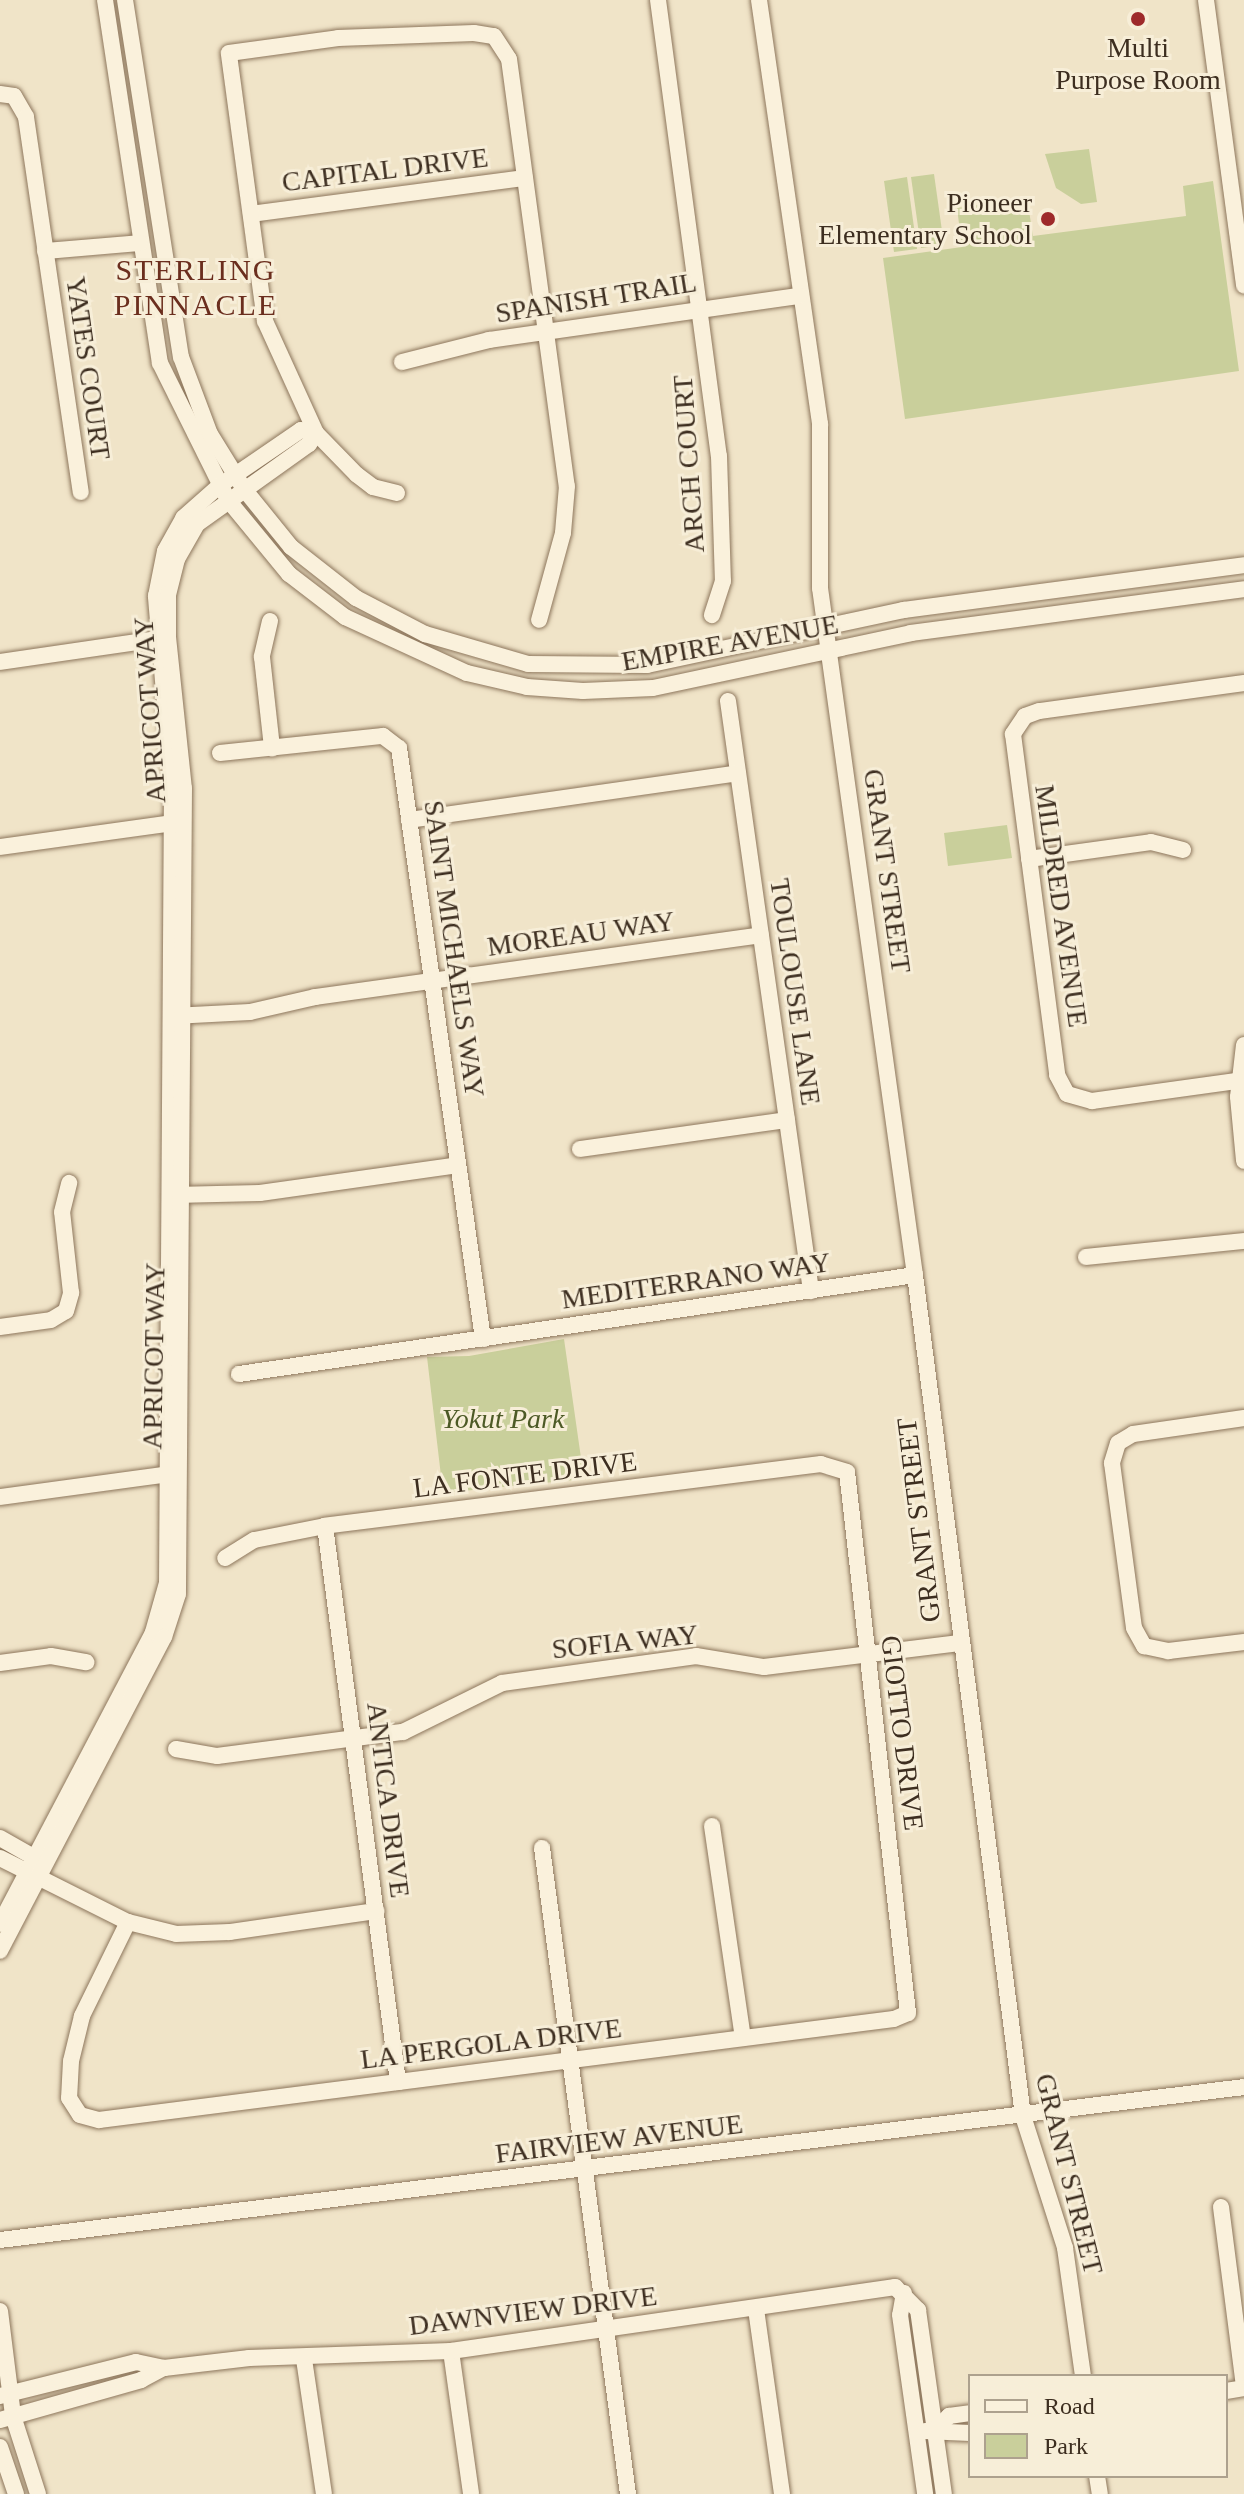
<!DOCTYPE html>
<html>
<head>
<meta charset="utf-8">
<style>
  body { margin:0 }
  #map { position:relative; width:1244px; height:2494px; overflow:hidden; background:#f0e4c8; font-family:"Times New Roman",serif }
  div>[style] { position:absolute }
  .green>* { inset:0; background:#c9cf9b }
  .roads { filter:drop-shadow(0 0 2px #8d765c) drop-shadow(0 0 2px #8d765c) }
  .minor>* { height:16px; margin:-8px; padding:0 8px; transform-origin:8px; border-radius:8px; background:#faf1dc }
  .dots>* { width:22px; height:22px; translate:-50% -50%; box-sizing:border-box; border:4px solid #f7eed8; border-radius:50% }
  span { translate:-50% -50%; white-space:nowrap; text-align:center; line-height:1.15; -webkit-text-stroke:6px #f7eed8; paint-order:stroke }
  .poi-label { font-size:28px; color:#3d2e20 }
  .right { translate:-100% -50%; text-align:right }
  .street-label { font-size:28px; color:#3d2e20 }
  .park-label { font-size:28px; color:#4d5a26; font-style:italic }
  .neighbourhood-label { font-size:30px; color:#6b2e1e; letter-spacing:2px }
  .legend { position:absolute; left:968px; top:2374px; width:260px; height:104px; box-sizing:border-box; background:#f7eed8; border:2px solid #ada18e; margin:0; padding:10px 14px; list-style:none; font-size:24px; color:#3d2e20 }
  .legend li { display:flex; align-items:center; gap:16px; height:40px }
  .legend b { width:40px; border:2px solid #ada18e }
</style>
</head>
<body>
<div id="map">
  <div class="green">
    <div style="clip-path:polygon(1089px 149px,1097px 202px,1081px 204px,1056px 188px,1045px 154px)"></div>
    <div style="clip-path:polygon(934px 174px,944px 245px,921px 248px,911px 177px)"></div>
    <div style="clip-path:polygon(907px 177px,917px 249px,894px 252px,884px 181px)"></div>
    <div style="clip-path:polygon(1213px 181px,1239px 371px,905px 419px,883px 258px,962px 247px,957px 208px,1027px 198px,1033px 236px,1186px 216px,1183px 186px)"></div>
    <div style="clip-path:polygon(1007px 825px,1012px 858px,948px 866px,944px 833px)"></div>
    <div style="clip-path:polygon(564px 1339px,584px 1479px,443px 1493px,427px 1357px,469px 1356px)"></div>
  </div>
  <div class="roads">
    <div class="minor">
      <div style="left:105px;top:0;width:367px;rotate:81.4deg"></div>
      <div style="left:160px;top:363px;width:153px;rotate:63.6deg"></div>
      <div style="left:228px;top:500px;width:96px;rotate:50.5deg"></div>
      <div style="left:289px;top:574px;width:71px;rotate:37.5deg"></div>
      <div style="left:345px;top:617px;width:134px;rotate:24.7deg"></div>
      <div style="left:467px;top:673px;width:62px;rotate:13.1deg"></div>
      <div style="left:527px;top:687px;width:56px;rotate:4.1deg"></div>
      <div style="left:583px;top:691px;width:70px;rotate:-2.5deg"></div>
      <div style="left:653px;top:688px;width:264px;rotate:-12deg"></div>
      <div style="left:911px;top:633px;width:336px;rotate:-7.5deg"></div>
      <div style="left:125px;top:0;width:361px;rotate:81.1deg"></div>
      <div style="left:181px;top:357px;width:82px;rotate:69.4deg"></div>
      <div style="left:210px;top:434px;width:65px;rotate:58.3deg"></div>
      <div style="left:244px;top:489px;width:75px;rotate:51deg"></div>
      <div style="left:291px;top:547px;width:83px;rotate:38.1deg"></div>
      <div style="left:356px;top:598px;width:78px;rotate:27.6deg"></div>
      <div style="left:425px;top:634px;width:107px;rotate:16.2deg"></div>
      <div style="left:528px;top:664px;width:119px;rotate:0.5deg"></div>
      <div style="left:647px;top:665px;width:263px;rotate:-12.1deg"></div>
      <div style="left:904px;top:610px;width:343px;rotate:-7.5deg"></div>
      <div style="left:658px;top:0;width:460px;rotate:82.4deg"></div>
      <div style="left:719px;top:456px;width:125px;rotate:88.2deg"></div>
      <div style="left:723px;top:581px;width:36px;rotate:108deg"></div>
      <div style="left:759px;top:0;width:428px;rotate:81.8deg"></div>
      <div style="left:820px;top:424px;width:164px;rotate:90deg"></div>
      <div style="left:820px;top:588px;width:694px;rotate:82.13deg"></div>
      <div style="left:915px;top:1275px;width:848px;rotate:82.68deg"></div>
      <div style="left:1023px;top:2116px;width:139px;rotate:72.3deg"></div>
      <div style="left:1065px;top:2248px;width:129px;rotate:82deg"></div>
      <div style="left:1206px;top:0;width:288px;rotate:82.4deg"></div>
      <div style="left:0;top:94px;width:14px;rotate:8deg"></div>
      <div style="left:14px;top:96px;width:24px;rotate:60deg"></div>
      <div style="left:26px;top:117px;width:379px;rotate:81.7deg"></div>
      <div style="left:251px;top:214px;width:276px;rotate:-7.5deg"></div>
      <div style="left:45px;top:251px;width:95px;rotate:-4.8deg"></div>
      <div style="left:402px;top:362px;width:90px;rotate:-14.2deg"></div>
      <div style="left:489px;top:340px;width:313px;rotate:-8.1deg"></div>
      <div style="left:397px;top:493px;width:25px;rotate:-166deg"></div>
      <div style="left:373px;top:487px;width:20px;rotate:-143deg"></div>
      <div style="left:357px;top:475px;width:59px;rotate:-134.3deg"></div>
      <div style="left:316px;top:433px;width:123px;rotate:-114.5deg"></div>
      <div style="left:265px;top:321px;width:270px;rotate:-97.7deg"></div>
      <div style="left:229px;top:53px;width:110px;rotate:-7.8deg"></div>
      <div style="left:338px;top:38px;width:136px;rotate:-2.1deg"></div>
      <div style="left:474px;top:33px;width:20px;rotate:9deg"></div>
      <div style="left:494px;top:36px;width:27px;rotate:57deg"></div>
      <div style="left:509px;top:59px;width:431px;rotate:82.3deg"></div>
      <div style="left:567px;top:486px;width:47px;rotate:94.9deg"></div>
      <div style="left:563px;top:533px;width:90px;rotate:105.4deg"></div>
      <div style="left:270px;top:621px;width:37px;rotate:103deg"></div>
      <div style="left:262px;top:657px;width:92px;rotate:83.7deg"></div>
      <div style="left:0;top:662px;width:167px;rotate:-8.3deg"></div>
      <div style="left:1244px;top:683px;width:207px;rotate:172.2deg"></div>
      <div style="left:1039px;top:711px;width:15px;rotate:160deg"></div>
      <div style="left:1025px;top:716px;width:22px;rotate:124deg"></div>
      <div style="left:1013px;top:734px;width:344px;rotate:82.6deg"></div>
      <div style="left:1057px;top:1075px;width:21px;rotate:62deg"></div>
      <div style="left:1067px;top:1094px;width:26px;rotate:16deg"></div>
      <div style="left:1092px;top:1101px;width:153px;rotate:-7.9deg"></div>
      <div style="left:728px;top:701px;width:596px;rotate:81.99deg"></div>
      <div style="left:220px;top:753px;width:164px;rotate:-6deg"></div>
      <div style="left:383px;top:736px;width:20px;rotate:37deg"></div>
      <div style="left:399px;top:748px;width:597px;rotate:81.91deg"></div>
      <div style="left:409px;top:820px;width:332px;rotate:-8.1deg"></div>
      <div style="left:0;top:847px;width:183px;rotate:-7.9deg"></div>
      <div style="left:1029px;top:859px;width:123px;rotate:-7.9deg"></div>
      <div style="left:1151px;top:842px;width:33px;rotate:14deg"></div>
      <div style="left:173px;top:1016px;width:77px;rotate:-3deg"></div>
      <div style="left:250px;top:1012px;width:67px;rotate:-13deg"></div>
      <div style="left:315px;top:997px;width:450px;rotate:-7.9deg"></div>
      <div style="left:1244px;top:1045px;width:52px;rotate:96.6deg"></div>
      <div style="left:1238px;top:1097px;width:64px;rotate:84.6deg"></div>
      <div style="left:580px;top:1149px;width:209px;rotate:-8deg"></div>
      <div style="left:174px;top:1195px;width:86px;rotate:-1.3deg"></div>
      <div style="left:260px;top:1193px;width:200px;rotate:-8deg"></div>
      <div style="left:1086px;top:1257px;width:159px;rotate:-5.8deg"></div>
      <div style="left:0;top:1327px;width:51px;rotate:-7.8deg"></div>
      <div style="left:51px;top:1320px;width:17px;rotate:-31deg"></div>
      <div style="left:66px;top:1311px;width:19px;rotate:-74deg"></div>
      <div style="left:71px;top:1293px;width:81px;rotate:-96.3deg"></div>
      <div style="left:62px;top:1212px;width:30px;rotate:-76deg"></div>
      <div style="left:239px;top:1374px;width:683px;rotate:-8.33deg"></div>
      <div style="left:1244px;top:1418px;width:112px;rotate:171.8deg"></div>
      <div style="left:1133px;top:1434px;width:17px;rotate:149deg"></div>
      <div style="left:1118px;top:1443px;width:21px;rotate:107deg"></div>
      <div style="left:1112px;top:1463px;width:166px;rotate:82.4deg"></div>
      <div style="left:1134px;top:1628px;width:21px;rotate:61deg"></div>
      <div style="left:1144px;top:1646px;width:25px;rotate:12deg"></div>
      <div style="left:1168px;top:1651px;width:77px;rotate:-6.8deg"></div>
      <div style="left:0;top:1497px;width:179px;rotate:-7.7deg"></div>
      <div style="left:325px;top:1526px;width:561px;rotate:82.52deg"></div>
      <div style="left:0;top:1663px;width:51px;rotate:-7.8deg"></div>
      <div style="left:51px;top:1656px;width:36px;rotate:10deg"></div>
      <div style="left:176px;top:1749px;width:42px;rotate:9.7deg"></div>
      <div style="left:217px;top:1756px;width:188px;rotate:-7.4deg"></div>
      <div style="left:403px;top:1732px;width:110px;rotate:-26.3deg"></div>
      <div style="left:502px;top:1683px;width:196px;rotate:-7.9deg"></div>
      <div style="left:696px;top:1656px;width:69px;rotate:9.2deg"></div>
      <div style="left:764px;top:1667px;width:197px;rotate:-7deg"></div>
      <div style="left:712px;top:1826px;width:214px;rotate:81.7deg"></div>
      <div style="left:0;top:1838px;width:40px;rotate:29.7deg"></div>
      <div style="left:542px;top:1848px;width:652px;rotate:82.42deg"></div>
      <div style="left:0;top:1858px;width:143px;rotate:26.6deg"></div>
      <div style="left:128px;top:1922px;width:49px;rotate:14deg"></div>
      <div style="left:176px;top:1934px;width:54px;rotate:-2.1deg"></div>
      <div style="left:230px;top:1932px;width:148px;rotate:-8.2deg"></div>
      <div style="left:128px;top:1922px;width:105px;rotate:116.1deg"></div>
      <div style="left:82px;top:2016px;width:46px;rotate:103.7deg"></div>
      <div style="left:71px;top:2061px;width:37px;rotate:93deg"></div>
      <div style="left:69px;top:2098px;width:20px;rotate:57deg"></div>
      <div style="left:80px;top:2115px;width:20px;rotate:15deg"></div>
      <div style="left:99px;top:2120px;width:801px;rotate:-7.24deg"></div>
      <div style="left:894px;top:2019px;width:15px;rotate:-23deg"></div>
      <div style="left:908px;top:2013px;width:544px;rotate:-96.43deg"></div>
      <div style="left:847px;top:1472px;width:27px;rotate:-163deg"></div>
      <div style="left:821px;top:1464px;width:500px;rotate:172.9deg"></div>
      <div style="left:325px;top:1526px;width:72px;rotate:168.8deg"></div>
      <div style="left:254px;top:1540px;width:34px;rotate:148deg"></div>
      <div style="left:0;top:1924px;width:330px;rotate:-62.3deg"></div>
      <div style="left:153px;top:1632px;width:51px;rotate:-74.1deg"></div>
      <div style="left:167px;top:1583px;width:795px;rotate:-89.64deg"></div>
      <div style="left:172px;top:788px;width:193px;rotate:-94.8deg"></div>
      <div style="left:156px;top:596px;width:46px;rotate:-78.7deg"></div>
      <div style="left:165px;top:551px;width:38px;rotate:-61deg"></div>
      <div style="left:183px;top:518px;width:48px;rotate:-41.6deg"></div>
      <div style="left:219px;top:486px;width:99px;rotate:-34.3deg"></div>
      <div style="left:301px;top:430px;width:15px;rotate:11deg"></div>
      <div style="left:316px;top:433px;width:13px;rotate:122deg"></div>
      <div style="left:309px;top:444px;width:138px;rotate:144.5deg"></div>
      <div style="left:197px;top:524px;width:40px;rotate:119.7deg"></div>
      <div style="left:177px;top:559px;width:36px;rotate:104deg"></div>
      <div style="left:168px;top:594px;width:43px;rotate:90deg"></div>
      <div style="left:168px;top:637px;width:152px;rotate:84deg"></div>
      <div style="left:184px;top:788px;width:806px;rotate:90.43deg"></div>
      <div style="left:178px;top:1594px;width:45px;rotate:108deg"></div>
      <div style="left:164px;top:1637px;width:354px;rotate:117.6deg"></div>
      <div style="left:1221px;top:2207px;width:181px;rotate:82.7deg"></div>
      <div style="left:0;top:2240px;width:1253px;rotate:-7.01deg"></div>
      <div style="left:904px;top:2293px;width:22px;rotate:100deg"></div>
      <div style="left:900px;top:2315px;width:181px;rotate:82deg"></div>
      <div style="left:756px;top:2309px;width:187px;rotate:82deg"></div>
      <div style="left:0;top:2311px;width:106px;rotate:82.9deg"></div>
      <div style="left:13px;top:2416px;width:82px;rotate:72.2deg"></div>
      <div style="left:451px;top:2351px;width:144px;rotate:82deg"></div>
      <div style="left:304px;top:2359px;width:136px;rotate:81.6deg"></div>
      <div style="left:1226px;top:2391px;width:18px;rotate:-9deg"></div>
      <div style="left:0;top:2396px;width:140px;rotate:-14deg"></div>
      <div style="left:136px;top:2362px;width:29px;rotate:12deg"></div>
      <div style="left:164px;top:2368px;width:86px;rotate:-6.7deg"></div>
      <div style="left:249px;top:2358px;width:202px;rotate:-2deg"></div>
      <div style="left:451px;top:2351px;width:449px;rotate:-8.2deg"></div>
      <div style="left:895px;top:2287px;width:33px;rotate:45deg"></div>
      <div style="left:918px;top:2310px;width:186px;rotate:82deg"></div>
      <div style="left:0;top:2420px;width:147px;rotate:-15.8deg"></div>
      <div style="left:141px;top:2380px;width:26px;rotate:-28deg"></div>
      <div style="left:935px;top:2430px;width:20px;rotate:-45deg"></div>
      <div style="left:949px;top:2416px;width:21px;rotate:-8deg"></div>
      <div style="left:925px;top:2431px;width:45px;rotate:2.5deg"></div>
      <div style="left:0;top:2447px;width:50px;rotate:71.2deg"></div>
      <div style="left:1097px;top:2476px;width:18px;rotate:81deg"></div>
    </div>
  </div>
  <div class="dots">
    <div style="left:1138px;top:19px;background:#9e2a2b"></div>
    <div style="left:1048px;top:219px;background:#9e2a2b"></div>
  </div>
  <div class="poi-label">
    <span style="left:1138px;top:64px">Multi<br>Purpose Room</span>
    <span class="right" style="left:1032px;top:219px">Pioneer<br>Elementary School</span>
  </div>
  <div class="street-label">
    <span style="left:385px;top:170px;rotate:-7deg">CAPITAL DRIVE</span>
    <span style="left:596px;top:298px;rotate:-9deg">SPANISH TRAIL</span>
    <span style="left:88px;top:368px;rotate:82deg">YATES COURT</span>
    <span style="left:689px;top:464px;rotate:-94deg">ARCH COURT</span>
    <span style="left:730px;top:643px;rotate:-10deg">EMPIRE AVENUE</span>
    <span style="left:150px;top:710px;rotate:-94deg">APRICOT WAY</span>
    <span style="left:887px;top:871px;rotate:82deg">GRANT STREET</span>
    <span style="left:1061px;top:906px;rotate:82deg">MILDRED AVENUE</span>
    <span style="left:581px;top:934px;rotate:-8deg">MOREAU WAY</span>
    <span style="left:454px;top:949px;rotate:82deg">SAINT MICHAELS WAY</span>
    <span style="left:795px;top:992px;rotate:82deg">TOULOUSE LANE</span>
    <span style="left:696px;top:1281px;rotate:-8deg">MEDITERRANO WAY</span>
    <span style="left:154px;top:1356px;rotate:-89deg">APRICOT WAY</span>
    <span style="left:525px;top:1475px;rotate:-7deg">LA FONTE DRIVE</span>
    <span style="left:919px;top:1520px;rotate:-97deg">GRANT STREET</span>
    <span style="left:625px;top:1642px;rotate:-6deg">SOFIA WAY</span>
    <span style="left:902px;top:1733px;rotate:83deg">GIOTTO DRIVE</span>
    <span style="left:388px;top:1800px;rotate:83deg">ANTICA DRIVE</span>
    <span style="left:491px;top:2044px;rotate:-7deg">LA PERGOLA DRIVE</span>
    <span style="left:619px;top:2139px;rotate:-7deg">FAIRVIEW AVENUE</span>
    <span style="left:1069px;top:2174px;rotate:76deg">GRANT STREET</span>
    <span style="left:533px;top:2311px;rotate:-7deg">DAWNVIEW DRIVE</span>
  </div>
  <div class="park-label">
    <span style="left:503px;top:1419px">Yokut Park</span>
  </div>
  <div class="neighbourhood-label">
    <span style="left:196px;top:287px">STERLING<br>PINNACLE</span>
  </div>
  <ul class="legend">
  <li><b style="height:10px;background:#faf1dc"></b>Road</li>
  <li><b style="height:22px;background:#c9cf9b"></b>Park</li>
  </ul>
</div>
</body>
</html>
